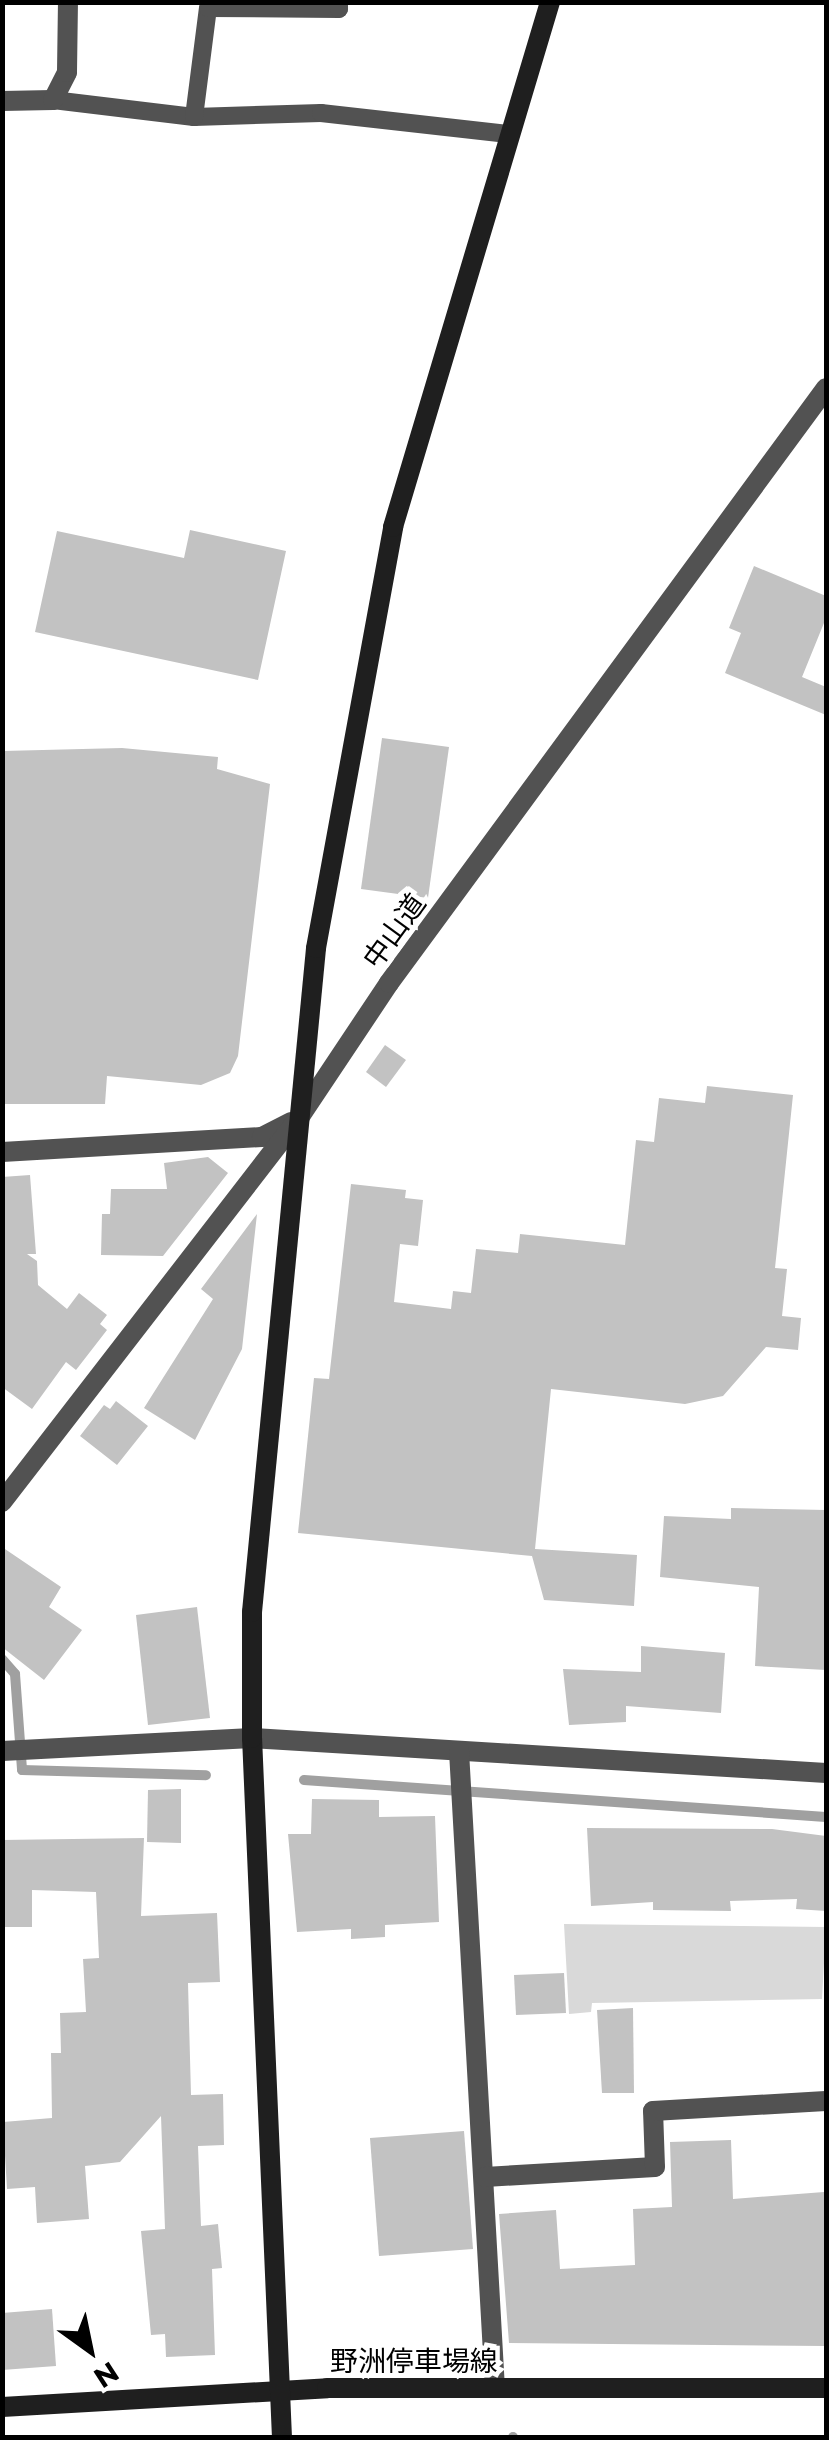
<!DOCTYPE html>
<html>
<head>
<meta charset="utf-8">
<style>
  body { margin:0 }
  #map { position:relative; width:829px; height:2440px; overflow:hidden; background:#fff; font-family:Montserrat,"Noto Sans JP",sans-serif }
  div>[style] { position:absolute }
  .green>* { inset:0; background:#d9d9d9 }
  .stream>* { height:10px; margin:-5px; padding:0 5px; transform-origin:5px; border-radius:5px; background:#a0a0a0 }
  .building>* { inset:0; background:#c2c2c2 }
  .lane>* { height:18px; margin:-9px; padding:0 9px; transform-origin:9px; border-radius:9px; background:#525252 }
  .street>* { height:20px; margin:-10px; padding:0 10px; transform-origin:10px; border-radius:10px; background:#525252 }
  .secondary>* { height:20px; margin:-10px; padding:0 10px; transform-origin:10px; border-radius:10px; background:#1f1f1f }
  span { translate:-50% -50%; white-space:nowrap; text-align:center; line-height:1.15; -webkit-text-stroke:9px #fff; paint-order:stroke }
  .street-label { font-size:28px; color:#000 }
  .frame { position:absolute; inset:0; border:5px solid #000; pointer-events:none }
  .north { position:absolute; left:40px; top:2300px; width:100px; height:100px; -webkit-text-stroke:8px #fff; paint-order:stroke; rotate:147deg; font-size:28px; font-weight:700; line-height:40px; text-align:center; color:#000 }
  .north::after { content:''; display:block; margin:auto; width:35px; height:45px; background:#000; clip-path:polygon(50% 0,100% 100%,50% 72%,0 100%) }
</style>
</head>
<body>
<div id="map">
  <div class="green">
    <div style="clip-path:polygon(564px 1924px,826px 1927px,822px 1999px,592px 2003px,591px 2012px,569px 2014px)"></div>
  </div>
  <div class="stream">
    <div style="left:2px;top:1659px;width:20px;rotate:49deg"></div>
    <div style="left:15px;top:1674px;width:96px;rotate:85.8deg"></div>
    <div style="left:22px;top:1770px;width:184px;rotate:1.6deg"></div>
    <div style="left:304px;top:1780px;width:523px;rotate:4.05deg"></div>
    <div style="left:513px;top:2437px;width:1px;rotate:90deg"></div>
  </div>
  <div class="building">
    <div style="clip-path:polygon(190px 530px,286px 551px,258px 680px,35px 632px,57px 531px,184px 558px)"></div>
    <div style="clip-path:polygon(754px 566px,826px 596px,826px 618px,802px 677px,826px 687px,826px 715px,725px 673px,741px 633px,729px 628px)"></div>
    <div style="clip-path:polygon(382px 738px,449px 747px,428px 898px,361px 889px)"></div>
    <div style="clip-path:polygon(122px 748px,218px 757px,217px 769px,270px 784px,238px 1056px,230px 1073px,201px 1085px,107px 1076px,105px 1104px,2px 1104px,3px 751px)"></div>
    <div style="clip-path:polygon(385px 1045px,406px 1060px,386px 1087px,366px 1072px)"></div>
    <div style="clip-path:polygon(707px 1086px,793px 1095px,775px 1268px,787px 1269px,782px 1316px,801px 1318px,798px 1350px,766px 1347px,723px 1396px,685px 1404px,551px 1389px,535px 1549px,637px 1555px,634px 1606px,544px 1600px,532px 1556px,298px 1533px,314px 1378px,329px 1379px,351px 1184px,406px 1190px,405px 1198px,423px 1200px,418px 1246px,400px 1244px,394px 1302px,451px 1309px,453px 1291px,471px 1293px,476px 1249px,518px 1253px,520px 1234px,625px 1245px,636px 1140px,654px 1142px,659px 1098px,705px 1103px)"></div>
    <div style="clip-path:polygon(208px 1157px,228px 1173px,163px 1256px,101px 1255px,102px 1214px,110px 1214px,111px 1189px,167px 1189px,164px 1163px)"></div>
    <div style="clip-path:polygon(30px 1175px,36px 1254px,27px 1254px,37px 1261px,38px 1285px,67px 1309px,79px 1293px,107px 1315px,100px 1324px,107px 1330px,76px 1370px,66px 1362px,32px 1409px,2px 1387px,2px 1177px)"></div>
    <div style="clip-path:polygon(257px 1214px,242px 1349px,195px 1440px,144px 1408px,213px 1299px,201px 1289px)"></div>
    <div style="clip-path:polygon(116px 1401px,148px 1426px,117px 1465px,80px 1436px,104px 1405px,110px 1409px)"></div>
    <div style="clip-path:polygon(731px 1508px,826px 1510px,826px 1670px,755px 1666px,759px 1587px,660px 1577px,664px 1516px,731px 1519px)"></div>
    <div style="clip-path:polygon(2px 1547px,61px 1587px,49px 1607px,82px 1630px,44px 1680px,2px 1647px)"></div>
    <div style="clip-path:polygon(197px 1607px,210px 1718px,148px 1725px,136px 1615px)"></div>
    <div style="clip-path:polygon(641px 1646px,725px 1653px,721px 1713px,626px 1706px,626px 1722px,569px 1725px,563px 1669px,641px 1672px)"></div>
    <div style="clip-path:polygon(181px 1789px,181px 1843px,147px 1842px,148px 1790px)"></div>
    <div style="clip-path:polygon(312px 1799px,379px 1800px,379px 1817px,435px 1816px,439px 1922px,385px 1925px,385px 1937px,351px 1939px,351px 1929px,297px 1932px,288px 1834px,311px 1834px)"></div>
    <div style="clip-path:polygon(587px 1828px,772px 1829px,826px 1836px,826px 1911px,796px 1909px,797px 1899px,730px 1901px,731px 1911px,653px 1910px,653px 1902px,591px 1906px)"></div>
    <div style="clip-path:polygon(144px 1838px,141px 1916px,217px 1913px,220px 1982px,188px 1983px,191px 2095px,223px 2094px,224px 2145px,198px 2146px,201px 2226px,218px 2224px,222px 2268px,212px 2269px,215px 2355px,166px 2357px,165px 2334px,151px 2335px,141px 2231px,165px 2229px,161px 2116px,120px 2162px,85px 2166px,89px 2219px,37px 2223px,35px 2187px,7px 2189px,3px 2122px,52px 2118px,51px 2053px,61px 2053px,60px 2013px,86px 2012px,83px 1959px,99px 1958px,96px 1892px,32px 1890px,32px 1927px,2px 1927px,2px 1840px)"></div>
    <div style="clip-path:polygon(564px 1973px,566px 2013px,516px 2015px,514px 1975px)"></div>
    <div style="clip-path:polygon(633px 2008px,634px 2093px,602px 2093px,597px 2010px)"></div>
    <div style="clip-path:polygon(464px 2131px,473px 2249px,379px 2256px,370px 2138px)"></div>
    <div style="clip-path:polygon(731px 2140px,733px 2199px,824px 2192px,826px 2346px,509px 2343px,499px 2214px,556px 2210px,560px 2269px,635px 2265px,633px 2209px,672px 2207px,670px 2142px)"></div>
    <div style="clip-path:polygon(52px 2309px,56px 2366px,2px 2370px,2px 2313px)"></div>
  </div>
  <div class="lane">
    <div style="left:53px;top:100px;width:142px;rotate:6.9deg"></div>
    <div style="left:194px;top:117px;width:127px;rotate:-1.8deg"></div>
    <div style="left:321px;top:113px;width:188px;rotate:6.4deg"></div>
    <div style="left:194px;top:117px;width:110px;rotate:-82.7deg"></div>
    <div style="left:208px;top:8px;width:131px;rotate:0.4deg"></div>
    <div style="left:339px;top:9px;width:7px;rotate:-90deg"></div>
  </div>
  <div class="street">
    <div style="left:2px;top:101px;width:51px;rotate:-1.1deg"></div>
    <div style="left:53px;top:100px;width:31px;rotate:-63deg"></div>
    <div style="left:67px;top:72px;width:70px;rotate:-89.2deg"></div>
    <div style="left:2px;top:1152px;width:260px;rotate:-3.3deg"></div>
    <div style="left:262px;top:1137px;width:33px;rotate:-27deg"></div>
    <div style="left:2px;top:1502px;width:485px;rotate:-52.3deg"></div>
    <div style="left:299px;top:1118px;width:162px;rotate:-56.3deg"></div>
    <div style="left:389px;top:983px;width:738px;rotate:-53.7deg"></div>
    <div style="left:2px;top:1751px;width:250px;rotate:-3deg"></div>
    <div style="left:252px;top:1738px;width:575px;rotate:3.49deg"></div>
    <div style="left:459px;top:1751px;width:638px;rotate:86.77deg"></div>
    <div style="left:485px;top:2177px;width:170px;rotate:-3.4deg"></div>
    <div style="left:655px;top:2167px;width:56px;rotate:-92deg"></div>
    <div style="left:653px;top:2111px;width:173px;rotate:-3.3deg"></div>
  </div>
  <div class="secondary">
    <div style="left:2px;top:2407px;width:326px;rotate:-3.3deg"></div>
    <div style="left:327px;top:2388px;width:499px"></div>
    <div style="left:282px;top:2438px;width:701px;rotate:-92.45deg"></div>
    <div style="left:252px;top:1738px;width:126px;rotate:-90deg"></div>
    <div style="left:252px;top:1612px;width:667px;rotate:-84.49deg"></div>
    <div style="left:316px;top:948px;width:428px;rotate:-79.6deg"></div>
    <div style="left:393px;top:527px;width:548px;rotate:-73.35deg"></div>
  </div>
  <div class="street-label">
    <span style="left:394px;top:931px;rotate:-54deg">中山道</span>
    <span style="left:414px;top:2361px">野洲停車場線</span>
  </div>
  <div class="frame"></div>
  <div class="north">N</div>
</div>
</body>
</html>
